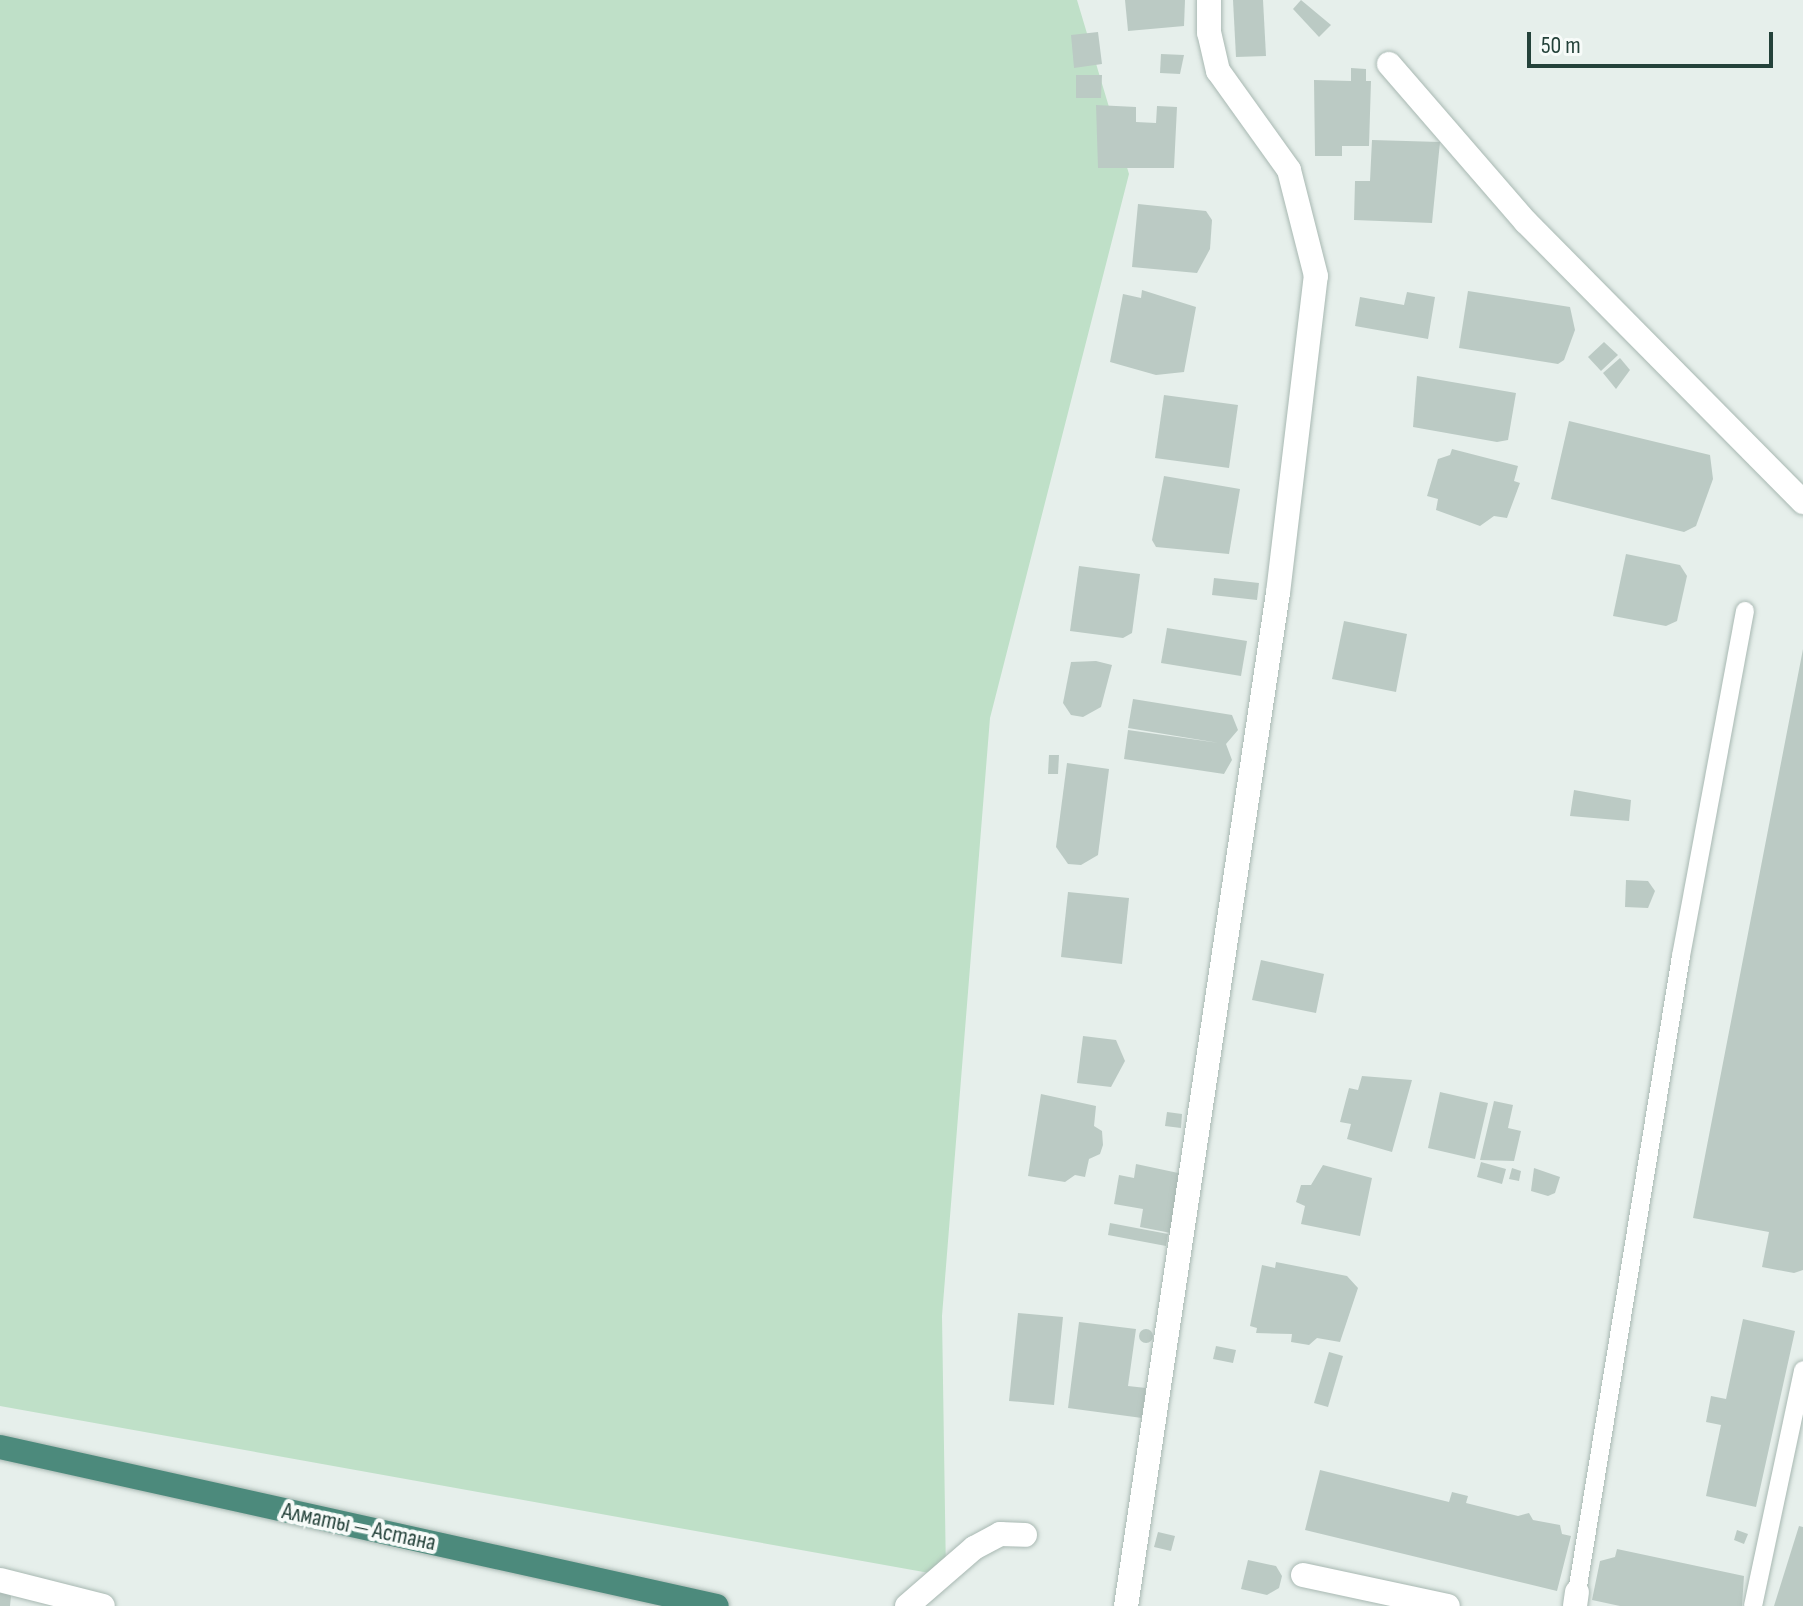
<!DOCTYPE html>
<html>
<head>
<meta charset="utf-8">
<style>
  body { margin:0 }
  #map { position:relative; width:1803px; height:1606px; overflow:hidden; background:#e6efeb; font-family:"Sofia Sans Condensed",sans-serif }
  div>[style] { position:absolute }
  .green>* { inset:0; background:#bfe0c8 }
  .building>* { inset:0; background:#bbcac4 }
  .round { border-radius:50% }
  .roads { filter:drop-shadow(0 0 2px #a8b8b2) drop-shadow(0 0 2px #a8b8b2) }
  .service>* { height:18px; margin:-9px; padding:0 9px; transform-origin:9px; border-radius:9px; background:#fff }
  .minor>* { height:24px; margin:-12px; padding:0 12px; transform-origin:12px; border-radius:12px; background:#fff }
  .trunk>* { height:24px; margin:-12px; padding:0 12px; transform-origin:12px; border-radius:12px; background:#4c8a7c }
  span { translate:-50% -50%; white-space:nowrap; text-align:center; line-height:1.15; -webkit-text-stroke:8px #f7fbf9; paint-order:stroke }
  .street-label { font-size:24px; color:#24423a }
  .scale { position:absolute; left:1527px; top:32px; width:246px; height:36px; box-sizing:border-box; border:4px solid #24423a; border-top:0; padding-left:10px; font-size:24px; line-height:28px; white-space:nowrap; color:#24423a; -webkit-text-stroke:6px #f7fbf9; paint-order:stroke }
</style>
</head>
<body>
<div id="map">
  <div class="green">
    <div style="clip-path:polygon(0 0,1077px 0,1129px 174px,990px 718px,942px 1316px,946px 1576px,0 1406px)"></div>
  </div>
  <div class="building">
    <div style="clip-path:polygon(1125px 0,1185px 0,1184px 26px,1128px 31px)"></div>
    <div style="clip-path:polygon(1233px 0,1263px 0,1266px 56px,1236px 57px)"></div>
    <div style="clip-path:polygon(1301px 0,1331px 25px,1319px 37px,1293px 9px)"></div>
    <div style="clip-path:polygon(1098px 32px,1102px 64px,1074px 68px,1071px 35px)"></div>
    <div style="clip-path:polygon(1161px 54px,1184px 55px,1180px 74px,1160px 73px)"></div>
    <div style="clip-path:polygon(1351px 68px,1366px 69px,1366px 81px,1371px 81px,1369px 146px,1342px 146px,1342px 156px,1315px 156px,1314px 80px,1351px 81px)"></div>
    <div style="clip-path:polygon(1076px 75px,1102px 75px,1101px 98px,1076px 98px)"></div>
    <div style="clip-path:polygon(1096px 105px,1136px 107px,1136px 122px,1156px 123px,1157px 106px,1177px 107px,1174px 168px,1098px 168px)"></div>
    <div style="clip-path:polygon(1372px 140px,1440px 142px,1432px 223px,1354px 220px,1355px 181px,1370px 181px)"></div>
    <div style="clip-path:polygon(1138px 204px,1206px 211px,1212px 220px,1210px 249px,1197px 273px,1132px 267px)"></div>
    <div style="clip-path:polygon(1142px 290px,1196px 307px,1184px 372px,1156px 375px,1110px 362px,1123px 294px,1141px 298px)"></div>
    <div style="clip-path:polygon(1468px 291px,1570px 307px,1575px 330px,1564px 360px,1558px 364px,1459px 348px)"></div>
    <div style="clip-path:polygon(1407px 292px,1435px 297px,1428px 339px,1355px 326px,1360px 297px,1404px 305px)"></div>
    <div style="clip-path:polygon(1604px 342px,1618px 355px,1601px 371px,1588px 357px)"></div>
    <div style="clip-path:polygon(1620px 358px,1630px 370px,1616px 389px,1603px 373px)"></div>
    <div style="clip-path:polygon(1417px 376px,1516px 393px,1508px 440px,1497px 442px,1413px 427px)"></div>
    <div style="clip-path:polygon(1164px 395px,1238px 405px,1229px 468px,1155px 458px)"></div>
    <div style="clip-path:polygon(1569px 421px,1710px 455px,1713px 479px,1696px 526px,1684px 532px,1551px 499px)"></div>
    <div style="clip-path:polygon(1452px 449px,1518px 466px,1514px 481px,1520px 483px,1507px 518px,1494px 516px,1480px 526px,1436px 510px,1438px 499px,1427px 496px,1438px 459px,1450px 455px)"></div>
    <div style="clip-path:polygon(1164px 476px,1240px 489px,1229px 554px,1156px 547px,1152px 540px)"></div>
    <div style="clip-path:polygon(1626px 554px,1680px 565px,1687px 576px,1677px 621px,1666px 626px,1613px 616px)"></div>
    <div style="clip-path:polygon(1079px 566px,1140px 574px,1132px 633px,1123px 638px,1070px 631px)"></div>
    <div style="clip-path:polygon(1214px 578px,1259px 583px,1257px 600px,1212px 595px)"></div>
    <div style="clip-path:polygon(1344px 621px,1407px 634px,1396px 692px,1332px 679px)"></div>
    <div style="clip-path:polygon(1167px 628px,1247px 641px,1241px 676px,1161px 663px)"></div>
    <div style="clip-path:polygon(1803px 649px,1803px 1270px,1794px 1273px,1762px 1267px,1769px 1232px,1693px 1218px)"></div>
    <div style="clip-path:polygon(1096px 661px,1112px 665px,1101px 707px,1083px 717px,1071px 715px,1063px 703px,1071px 662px)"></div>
    <div style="clip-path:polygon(1133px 699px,1232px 715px,1238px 730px,1226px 744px,1232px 760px,1224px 774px,1124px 759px,1128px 730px,1219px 743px,1128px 728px)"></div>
    <div style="clip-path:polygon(1049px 755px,1059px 755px,1058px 774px,1048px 774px)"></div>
    <div style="clip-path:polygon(1067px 763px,1109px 769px,1098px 855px,1081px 865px,1068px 864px,1056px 847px)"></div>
    <div style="clip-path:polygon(1574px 790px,1631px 800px,1629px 821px,1570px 816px)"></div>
    <div style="clip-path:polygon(1626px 880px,1648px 881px,1655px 891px,1648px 908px,1625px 907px)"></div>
    <div style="clip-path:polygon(1068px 892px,1129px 898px,1122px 964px,1061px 957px)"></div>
    <div style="clip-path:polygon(1261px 960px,1324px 974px,1316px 1013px,1252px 1000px)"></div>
    <div style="clip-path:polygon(1083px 1036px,1116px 1040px,1125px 1061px,1111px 1087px,1077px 1083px)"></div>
    <div style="clip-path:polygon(1362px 1076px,1412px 1080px,1392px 1152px,1347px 1139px,1351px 1124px,1340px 1122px,1349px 1088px,1358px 1090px)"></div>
    <div style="clip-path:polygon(1440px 1092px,1488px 1103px,1475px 1159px,1428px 1148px)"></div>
    <div style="clip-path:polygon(1041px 1094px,1096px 1106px,1094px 1126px,1102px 1131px,1103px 1145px,1100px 1154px,1089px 1159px,1085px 1177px,1075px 1175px,1065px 1182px,1028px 1176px)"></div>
    <div style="clip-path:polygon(1494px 1101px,1513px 1105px,1508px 1128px,1521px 1131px,1514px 1161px,1480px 1160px)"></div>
    <div style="clip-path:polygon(1167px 1112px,1182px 1114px,1181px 1128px,1165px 1126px)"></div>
    <div style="clip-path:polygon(1481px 1162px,1506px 1169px,1502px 1184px,1477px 1177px)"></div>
    <div style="clip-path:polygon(1136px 1164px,1183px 1174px,1171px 1233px,1140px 1227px,1143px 1209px,1114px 1204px,1119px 1175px,1134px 1178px)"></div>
    <div style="clip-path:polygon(1323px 1165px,1372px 1178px,1360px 1236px,1301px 1224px,1305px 1206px,1296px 1202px,1301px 1185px,1311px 1185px)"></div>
    <div style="clip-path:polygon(1512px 1168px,1521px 1171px,1519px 1181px,1509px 1179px)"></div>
    <div style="clip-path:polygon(1534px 1168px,1560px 1177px,1555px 1193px,1548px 1196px,1531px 1191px)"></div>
    <div style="clip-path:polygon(1110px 1223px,1168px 1234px,1166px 1246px,1108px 1235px)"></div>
    <div style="clip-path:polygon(1276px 1262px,1347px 1276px,1358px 1288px,1340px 1342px,1317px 1338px,1309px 1345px,1291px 1342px,1292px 1334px,1256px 1333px,1257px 1328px,1250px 1326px,1262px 1265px,1275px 1268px)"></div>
    <div style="clip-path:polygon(1018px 1313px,1063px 1317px,1054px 1405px,1009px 1401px)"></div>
    <div style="clip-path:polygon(1743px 1319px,1795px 1331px,1756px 1507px,1706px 1496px,1721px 1425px,1706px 1422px,1711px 1396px,1726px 1399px)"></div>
    <div style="clip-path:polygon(1079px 1322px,1136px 1329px,1128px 1386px,1146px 1388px,1142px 1418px,1068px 1408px)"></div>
    <div class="round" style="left:1139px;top:1329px;width:14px;height:14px"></div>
    <div style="clip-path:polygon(1216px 1346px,1236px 1350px,1233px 1363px,1213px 1359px)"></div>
    <div style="clip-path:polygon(1329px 1352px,1343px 1356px,1328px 1407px,1314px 1403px)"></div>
    <div style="clip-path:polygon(1320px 1470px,1449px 1502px,1452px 1492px,1468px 1496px,1466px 1503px,1518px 1516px,1529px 1513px,1533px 1520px,1560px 1525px,1562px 1534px,1571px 1536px,1557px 1591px,1305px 1530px)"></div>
    <div style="clip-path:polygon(1799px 1526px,1803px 1527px,1803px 1606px,1774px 1606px)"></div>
    <div style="clip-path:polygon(1737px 1530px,1748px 1534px,1744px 1544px,1734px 1540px)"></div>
    <div style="clip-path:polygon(1158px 1532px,1175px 1536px,1171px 1551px,1154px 1547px)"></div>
    <div style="clip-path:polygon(1617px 1549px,1744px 1576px,1742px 1606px,1620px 1606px,1592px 1600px,1600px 1561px,1615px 1557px)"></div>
    <div style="clip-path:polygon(1248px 1560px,1276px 1566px,1282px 1576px,1279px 1588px,1267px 1595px,1241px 1589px)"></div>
    <div style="clip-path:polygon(0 1586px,11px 1596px,10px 1606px,0 1606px)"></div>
  </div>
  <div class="roads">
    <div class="service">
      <div style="left:1577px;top:1592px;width:644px;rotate:-80.71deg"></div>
      <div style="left:1681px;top:956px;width:351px;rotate:-79.5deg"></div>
      <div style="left:1753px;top:1606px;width:241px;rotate:-78deg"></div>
    </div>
    <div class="minor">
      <div style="left:1389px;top:64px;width:209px;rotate:49.1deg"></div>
      <div style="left:1526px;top:222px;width:394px;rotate:45.3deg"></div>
      <div style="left:1303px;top:1575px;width:148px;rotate:12.1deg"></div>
      <div style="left:0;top:1580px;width:106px;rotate:14.2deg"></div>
      <div style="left:907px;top:1606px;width:89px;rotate:-40.9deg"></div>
      <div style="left:974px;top:1548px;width:30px;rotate:-28deg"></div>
      <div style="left:1000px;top:1534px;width:25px;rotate:2deg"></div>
      <div style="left:1126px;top:1606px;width:1024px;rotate:-81.47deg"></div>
      <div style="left:1278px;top:593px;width:319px;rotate:-83.2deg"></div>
      <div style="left:1316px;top:276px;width:109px;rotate:-104.3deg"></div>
      <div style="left:1289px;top:170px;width:122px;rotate:-125.6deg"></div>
      <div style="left:1218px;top:71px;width:39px;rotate:-103deg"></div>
      <div style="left:1209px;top:33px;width:33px;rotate:-90deg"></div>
      <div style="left:1575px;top:1606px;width:14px;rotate:-82deg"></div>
    </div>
    <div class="trunk">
      <div style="left:0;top:1447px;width:734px;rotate:12.5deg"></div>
    </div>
  </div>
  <div class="street-label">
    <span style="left:359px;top:1527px;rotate:12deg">Алматы — Астана</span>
  </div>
  <div class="scale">50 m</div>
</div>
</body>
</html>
